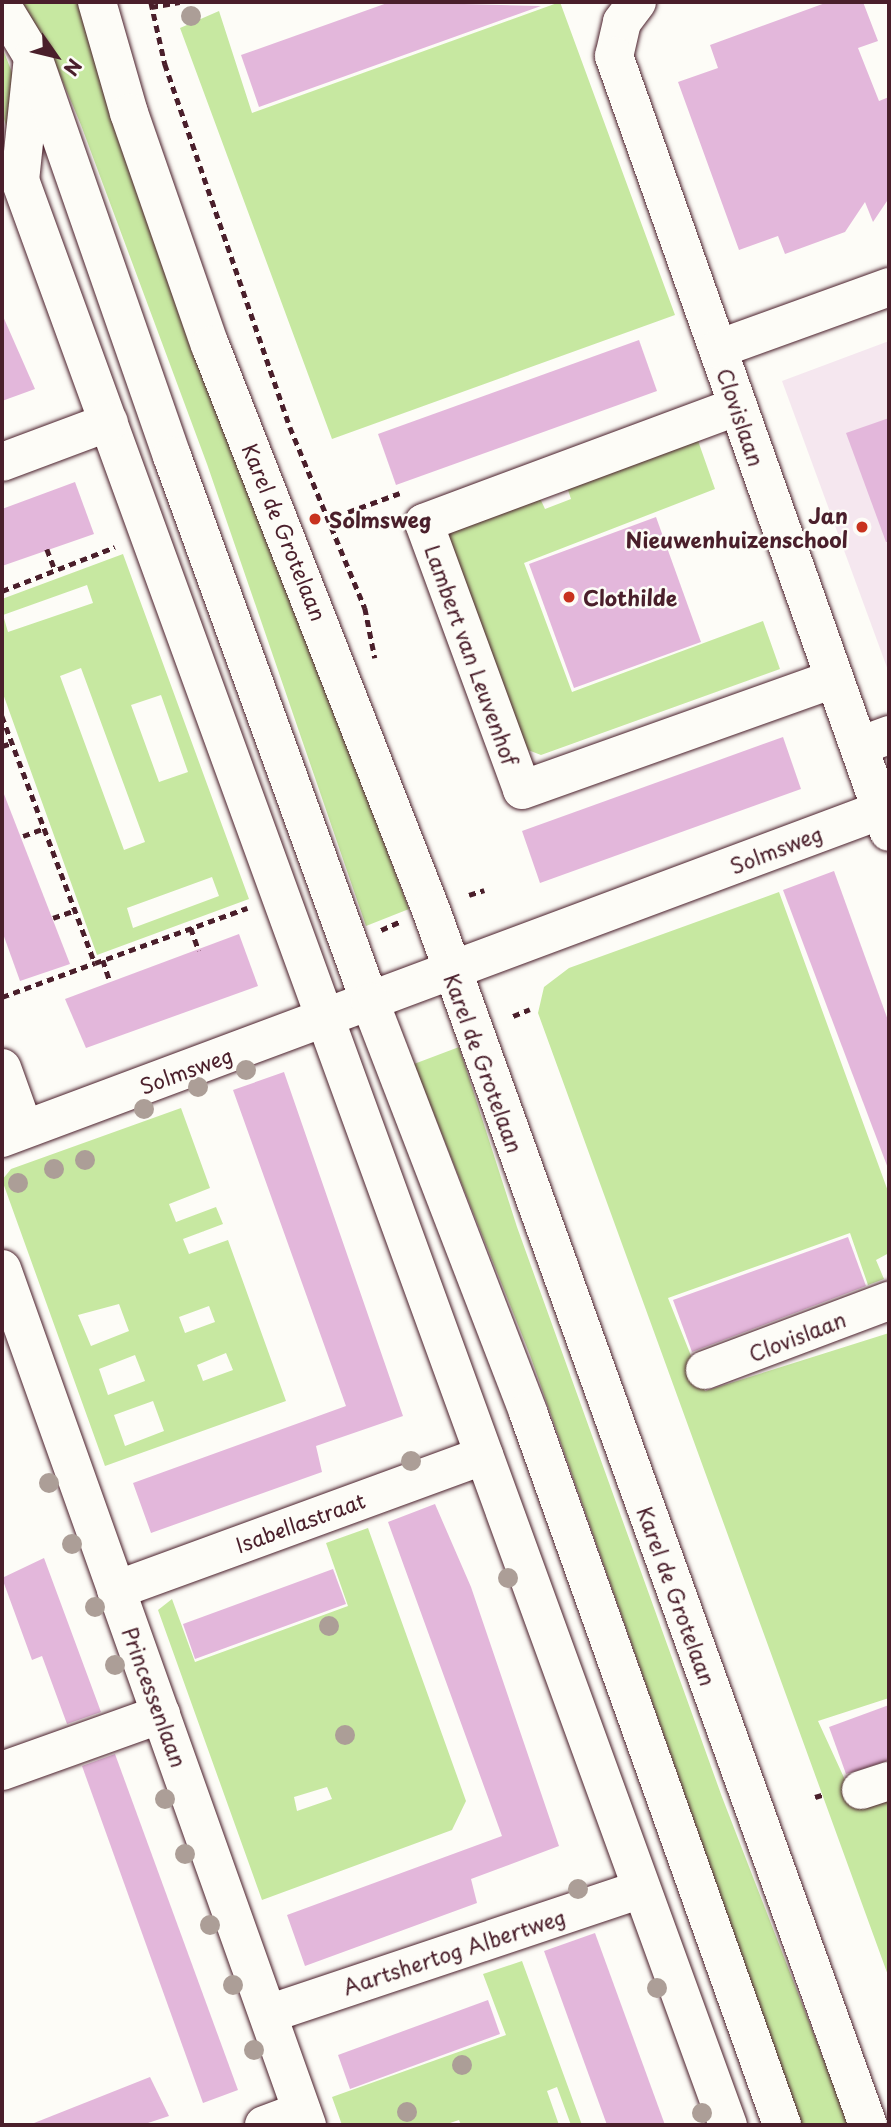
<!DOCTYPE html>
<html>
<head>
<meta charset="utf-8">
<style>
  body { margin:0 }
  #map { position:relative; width:891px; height:2127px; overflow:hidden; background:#fdfcf7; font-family:"Playpen Sans",sans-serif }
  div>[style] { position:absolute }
  .built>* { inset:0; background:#f5e7ef }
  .green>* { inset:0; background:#c7e8a1 }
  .building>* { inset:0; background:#e3b7db }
  .path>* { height:4.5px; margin-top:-2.25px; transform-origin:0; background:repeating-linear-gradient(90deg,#4a1f2b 0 7px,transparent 0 12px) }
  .roads { filter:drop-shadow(0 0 2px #4a1f2b) drop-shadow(0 0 2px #4a1f2b) }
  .street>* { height:38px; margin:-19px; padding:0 19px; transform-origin:19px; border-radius:19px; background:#fdfcf7 }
  .secondary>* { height:38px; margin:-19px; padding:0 19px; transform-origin:19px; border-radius:19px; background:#fdfcf7 }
  .trees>* { width:20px; height:20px; margin:-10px; border-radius:50%; background:#ac9e97 }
  .dots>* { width:19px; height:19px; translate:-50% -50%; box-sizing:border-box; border:4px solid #fdfcf7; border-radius:50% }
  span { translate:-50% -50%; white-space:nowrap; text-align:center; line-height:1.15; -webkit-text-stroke:5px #fdfcf7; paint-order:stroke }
  .street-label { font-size:21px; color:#4a1f2b }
  .poi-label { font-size:21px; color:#4a1f2b; font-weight:700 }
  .right { translate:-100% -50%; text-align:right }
  .left { translate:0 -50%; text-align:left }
  .frame { position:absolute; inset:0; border:4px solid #4a1f2b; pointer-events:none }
  .north { position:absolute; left:21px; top:21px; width:70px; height:70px; -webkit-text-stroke:5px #fdfcf7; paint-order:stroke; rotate:124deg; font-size:19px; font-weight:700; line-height:28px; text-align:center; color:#4a1f2b }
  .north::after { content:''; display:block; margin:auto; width:24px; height:32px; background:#4a1f2b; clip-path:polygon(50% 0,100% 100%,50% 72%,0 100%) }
</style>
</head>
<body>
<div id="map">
  <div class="built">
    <div style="clip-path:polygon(889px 341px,889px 673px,782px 381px)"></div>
  </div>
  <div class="green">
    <div style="clip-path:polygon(22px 2px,82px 2px,108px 107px,409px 909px,366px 926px,207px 464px,81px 125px,47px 44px)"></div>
    <div style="clip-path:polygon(560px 2px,675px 315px,332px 439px,180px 28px,219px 11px,252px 113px)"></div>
    <div style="clip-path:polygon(2px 47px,15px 80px,8px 131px,2px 113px)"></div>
    <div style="clip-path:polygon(696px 435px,715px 489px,524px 563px,572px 692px,763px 621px,780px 669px,541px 755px,515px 745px,441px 548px,452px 528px,538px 494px,545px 509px,571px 499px,566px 484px)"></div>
    <div style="clip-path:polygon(evenodd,123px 554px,249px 899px,97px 955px,2px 691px,2px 599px,123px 554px,87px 585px,93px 603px,8px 632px,3px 615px,87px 585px,123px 554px,81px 668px,145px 842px,124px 850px,60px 676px,81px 668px,123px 554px,161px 695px,188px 772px,159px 782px,131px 705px,161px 695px,123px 554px,212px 877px,219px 896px,133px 928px,127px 908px,212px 877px)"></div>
    <div style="clip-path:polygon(779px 892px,889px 1194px,889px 1253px,876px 1260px,884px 1279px,868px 1285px,850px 1233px,668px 1298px,705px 1391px,889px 1333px,889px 1698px,818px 1721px,857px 1806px,889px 1795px,889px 1978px,538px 1013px,544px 987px,569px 968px)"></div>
    <div style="clip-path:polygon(459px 1047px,517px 1227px,722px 1797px,849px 2125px,801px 2125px,530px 1355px,414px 1064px)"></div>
    <div style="clip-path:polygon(evenodd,181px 1108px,210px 1188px,169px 1204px,176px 1222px,216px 1207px,223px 1224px,183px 1239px,189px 1254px,228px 1240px,286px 1401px,105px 1466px,2px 1180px,11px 1169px,181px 1108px,119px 1304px,129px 1331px,91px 1346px,78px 1315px,119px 1304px,181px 1108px,209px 1306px,215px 1322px,185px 1333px,179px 1317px,209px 1306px,181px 1108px,226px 1353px,233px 1370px,203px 1381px,197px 1365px,226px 1353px,181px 1108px,135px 1355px,145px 1381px,108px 1395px,99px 1369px,135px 1355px,181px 1108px,153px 1401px,164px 1431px,125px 1446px,114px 1415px,153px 1401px)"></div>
    <div style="clip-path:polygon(evenodd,368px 1528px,466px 1801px,452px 1830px,262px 1900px,158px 1610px,172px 1599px,195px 1662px,348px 1606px,326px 1543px,368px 1528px,327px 1787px,332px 1799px,297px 1811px,294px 1797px,327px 1787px)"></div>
    <div style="clip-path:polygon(522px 1961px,582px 2125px,571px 2125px,557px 2087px,547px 2091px,559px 2125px,461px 2125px,459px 2120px,444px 2125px,342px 2125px,332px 2097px,506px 2035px,483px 1974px)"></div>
  </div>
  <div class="building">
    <div style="clip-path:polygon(390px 2px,541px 6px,259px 107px,241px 55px)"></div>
    <div style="clip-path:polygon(828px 2px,863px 2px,878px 41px,858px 48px,879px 101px,889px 97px,889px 198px,873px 222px,865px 202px,845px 232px,785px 254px,778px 236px,739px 250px,678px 82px,718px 68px,710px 45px)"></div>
    <div style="clip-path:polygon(2px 314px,35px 389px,2px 401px)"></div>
    <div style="clip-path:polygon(639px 340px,657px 391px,396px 485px,378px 434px)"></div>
    <div style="clip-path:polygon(889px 418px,889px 542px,886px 542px,846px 433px)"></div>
    <div style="clip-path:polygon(75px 482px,94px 534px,2px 566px,2px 509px)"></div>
    <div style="clip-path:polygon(656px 517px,701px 642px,574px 688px,529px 564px)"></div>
    <div style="clip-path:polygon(783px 737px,801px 789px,540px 883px,522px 831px)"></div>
    <div style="clip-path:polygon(2px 789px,70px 964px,20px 981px,2px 931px)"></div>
    <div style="clip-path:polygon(834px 871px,889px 1023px,889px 1171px,783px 890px)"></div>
    <div style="clip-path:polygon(239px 934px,258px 986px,86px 1048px,65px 999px)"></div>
    <div style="clip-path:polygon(284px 1072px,403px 1416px,316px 1446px,322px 1472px,151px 1533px,133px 1483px,346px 1406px,233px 1090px)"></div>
    <div style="clip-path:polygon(848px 1237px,866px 1286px,692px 1352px,673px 1300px)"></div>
    <div style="clip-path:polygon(435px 1504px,471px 1587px,559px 1846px,471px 1879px,477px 1903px,305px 1966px,287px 1915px,502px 1836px,388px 1522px)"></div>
    <div style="clip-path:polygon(44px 1558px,101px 1712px,67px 1724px,42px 1656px,32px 1660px,2px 1578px)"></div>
    <div style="clip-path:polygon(333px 1569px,346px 1604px,195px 1659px,183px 1624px)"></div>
    <div style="clip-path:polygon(889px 1705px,889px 1760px,846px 1774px,829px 1727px)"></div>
    <div style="clip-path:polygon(115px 1754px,238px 2090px,203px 2103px,82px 1766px)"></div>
    <div style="clip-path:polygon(595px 1933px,626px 2018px,665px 2125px,607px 2125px,575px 2037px,544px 1951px)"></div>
    <div style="clip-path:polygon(488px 2000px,500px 2034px,350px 2089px,338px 2055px)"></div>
    <div style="clip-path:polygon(150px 2077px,169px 2116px,142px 2125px,29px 2125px)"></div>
  </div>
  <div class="path">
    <div style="left:151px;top:2px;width:64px;rotate:77.3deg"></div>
    <div style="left:165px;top:64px;width:384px;rotate:71deg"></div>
    <div style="left:290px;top:427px;width:196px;rotate:67.5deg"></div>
    <div style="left:365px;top:608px;width:51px;rotate:78.7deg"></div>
    <div style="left:151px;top:7px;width:29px;rotate:-10deg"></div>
    <div style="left:348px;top:512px;width:55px;rotate:-20.1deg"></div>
    <div style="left:47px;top:549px;width:22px;rotate:69deg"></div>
    <div style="left:2px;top:591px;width:121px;rotate:-21.3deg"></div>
    <div style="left:2px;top:716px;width:264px;rotate:69.4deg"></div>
    <div style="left:95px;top:963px;width:162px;rotate:-19.9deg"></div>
    <div style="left:2px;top:746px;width:10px;rotate:-17deg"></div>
    <div style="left:23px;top:836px;width:23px;rotate:-20deg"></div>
    <div style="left:469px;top:895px;width:16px;rotate:-18deg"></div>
    <div style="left:53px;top:918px;width:24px;rotate:-19deg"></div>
    <div style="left:191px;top:928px;width:24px;rotate:71deg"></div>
    <div style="left:381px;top:930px;width:20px;rotate:-24deg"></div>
    <div style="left:103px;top:960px;width:23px;rotate:72deg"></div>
    <div style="left:2px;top:997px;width:99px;rotate:-20.1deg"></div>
    <div style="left:513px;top:1016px;width:18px;rotate:-22deg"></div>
    <div style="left:815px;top:1797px;width:10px;rotate:-17deg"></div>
  </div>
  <div class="roads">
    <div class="street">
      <div style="left:637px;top:2px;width:25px;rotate:127deg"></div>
      <div style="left:622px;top:22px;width:35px;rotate:103deg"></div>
      <div style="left:614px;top:56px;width:823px;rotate:70.49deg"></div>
      <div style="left:33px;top:57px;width:124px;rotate:96deg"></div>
      <div style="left:20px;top:180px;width:2070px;rotate:70deg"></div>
      <div style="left:718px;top:349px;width:182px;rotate:-19.9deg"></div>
      <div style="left:738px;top:406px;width:335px;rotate:159.6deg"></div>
      <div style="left:424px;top:523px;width:284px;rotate:69.8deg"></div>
      <div style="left:522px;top:790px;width:331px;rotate:-19.6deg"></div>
      <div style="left:2px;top:462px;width:114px;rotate:-20.5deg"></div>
      <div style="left:859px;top:746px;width:32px;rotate:-20deg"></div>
      <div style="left:2px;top:1068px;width:65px;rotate:70.2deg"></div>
      <div style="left:2px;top:1138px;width:938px;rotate:-20.46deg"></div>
      <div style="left:2px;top:1269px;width:909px;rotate:70.39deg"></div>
      <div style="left:705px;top:1370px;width:197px;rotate:-20.6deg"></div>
      <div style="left:116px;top:1590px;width:392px;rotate:-20.1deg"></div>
      <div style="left:2px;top:1771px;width:169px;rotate:-19.7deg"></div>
      <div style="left:861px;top:1790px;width:29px;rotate:-18deg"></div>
      <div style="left:268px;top:2014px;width:393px;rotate:-18.5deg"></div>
      <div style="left:264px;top:2125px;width:40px;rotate:-20.2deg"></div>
    </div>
    <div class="secondary">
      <div style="left:97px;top:2px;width:116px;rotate:73.9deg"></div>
      <div style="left:129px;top:113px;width:246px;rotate:70.8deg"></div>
      <div style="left:210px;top:345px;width:607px;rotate:68.64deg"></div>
      <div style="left:431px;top:910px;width:1291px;rotate:70.22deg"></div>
      <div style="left:2px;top:6px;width:60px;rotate:58.7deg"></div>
      <div style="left:33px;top:57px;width:423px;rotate:70.8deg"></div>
      <div style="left:172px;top:456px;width:581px;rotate:70.07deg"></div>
      <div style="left:370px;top:1002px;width:439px;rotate:68.9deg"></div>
      <div style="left:528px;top:1412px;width:757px;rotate:70.39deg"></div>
    </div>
  </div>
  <div class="trees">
    <div style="left:191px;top:16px"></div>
    <div style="left:246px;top:1070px"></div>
    <div style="left:198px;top:1087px"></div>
    <div style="left:144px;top:1109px"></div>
    <div style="left:85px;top:1160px"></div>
    <div style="left:54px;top:1169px"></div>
    <div style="left:18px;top:1183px"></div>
    <div style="left:411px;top:1461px"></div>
    <div style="left:49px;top:1483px"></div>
    <div style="left:72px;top:1544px"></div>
    <div style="left:508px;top:1578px"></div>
    <div style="left:95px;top:1607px"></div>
    <div style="left:329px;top:1626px"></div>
    <div style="left:115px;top:1665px"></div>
    <div style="left:345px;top:1735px"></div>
    <div style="left:165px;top:1799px"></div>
    <div style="left:185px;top:1854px"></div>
    <div style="left:578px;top:1889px"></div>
    <div style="left:210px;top:1925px"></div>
    <div style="left:233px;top:1985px"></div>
    <div style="left:657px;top:1988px"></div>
    <div style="left:254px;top:2050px"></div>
    <div style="left:462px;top:2065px"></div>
    <div style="left:407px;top:2112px"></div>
    <div style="left:702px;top:2113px"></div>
  </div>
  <div class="dots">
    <div style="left:315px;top:519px;background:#c8321e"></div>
    <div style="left:862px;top:527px;background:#c8321e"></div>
    <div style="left:569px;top:597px;background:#c8321e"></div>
  </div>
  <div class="street-label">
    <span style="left:741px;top:417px;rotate:71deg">Clovislaan</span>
    <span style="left:285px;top:532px;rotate:68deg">Karel de Grotelaan</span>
    <span style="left:472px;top:655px;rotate:70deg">Lambert van Leuvenhof</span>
    <span style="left:776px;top:849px;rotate:-21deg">Solmsweg</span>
    <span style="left:484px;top:1063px;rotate:70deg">Karel de Grotelaan</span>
    <span style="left:186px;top:1070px;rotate:-20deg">Solmsweg</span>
    <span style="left:797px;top:1336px;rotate:-21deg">Clovislaan</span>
    <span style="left:300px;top:1522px;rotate:-20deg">Isabellastraat</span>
    <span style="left:677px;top:1596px;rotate:70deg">Karel de Grotelaan</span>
    <span style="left:155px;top:1697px;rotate:70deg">Princessenlaan</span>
    <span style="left:454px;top:1951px;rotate:-18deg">Aartshertog Albertweg</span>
  </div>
  <div class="poi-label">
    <span class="right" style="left:848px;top:527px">Jan<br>Nieuwenhuizenschool</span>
    <span class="left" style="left:329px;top:519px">Solmsweg</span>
    <span class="left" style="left:583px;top:597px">Clothilde</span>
  </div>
  <div class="frame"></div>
  <div class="north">N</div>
</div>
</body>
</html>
